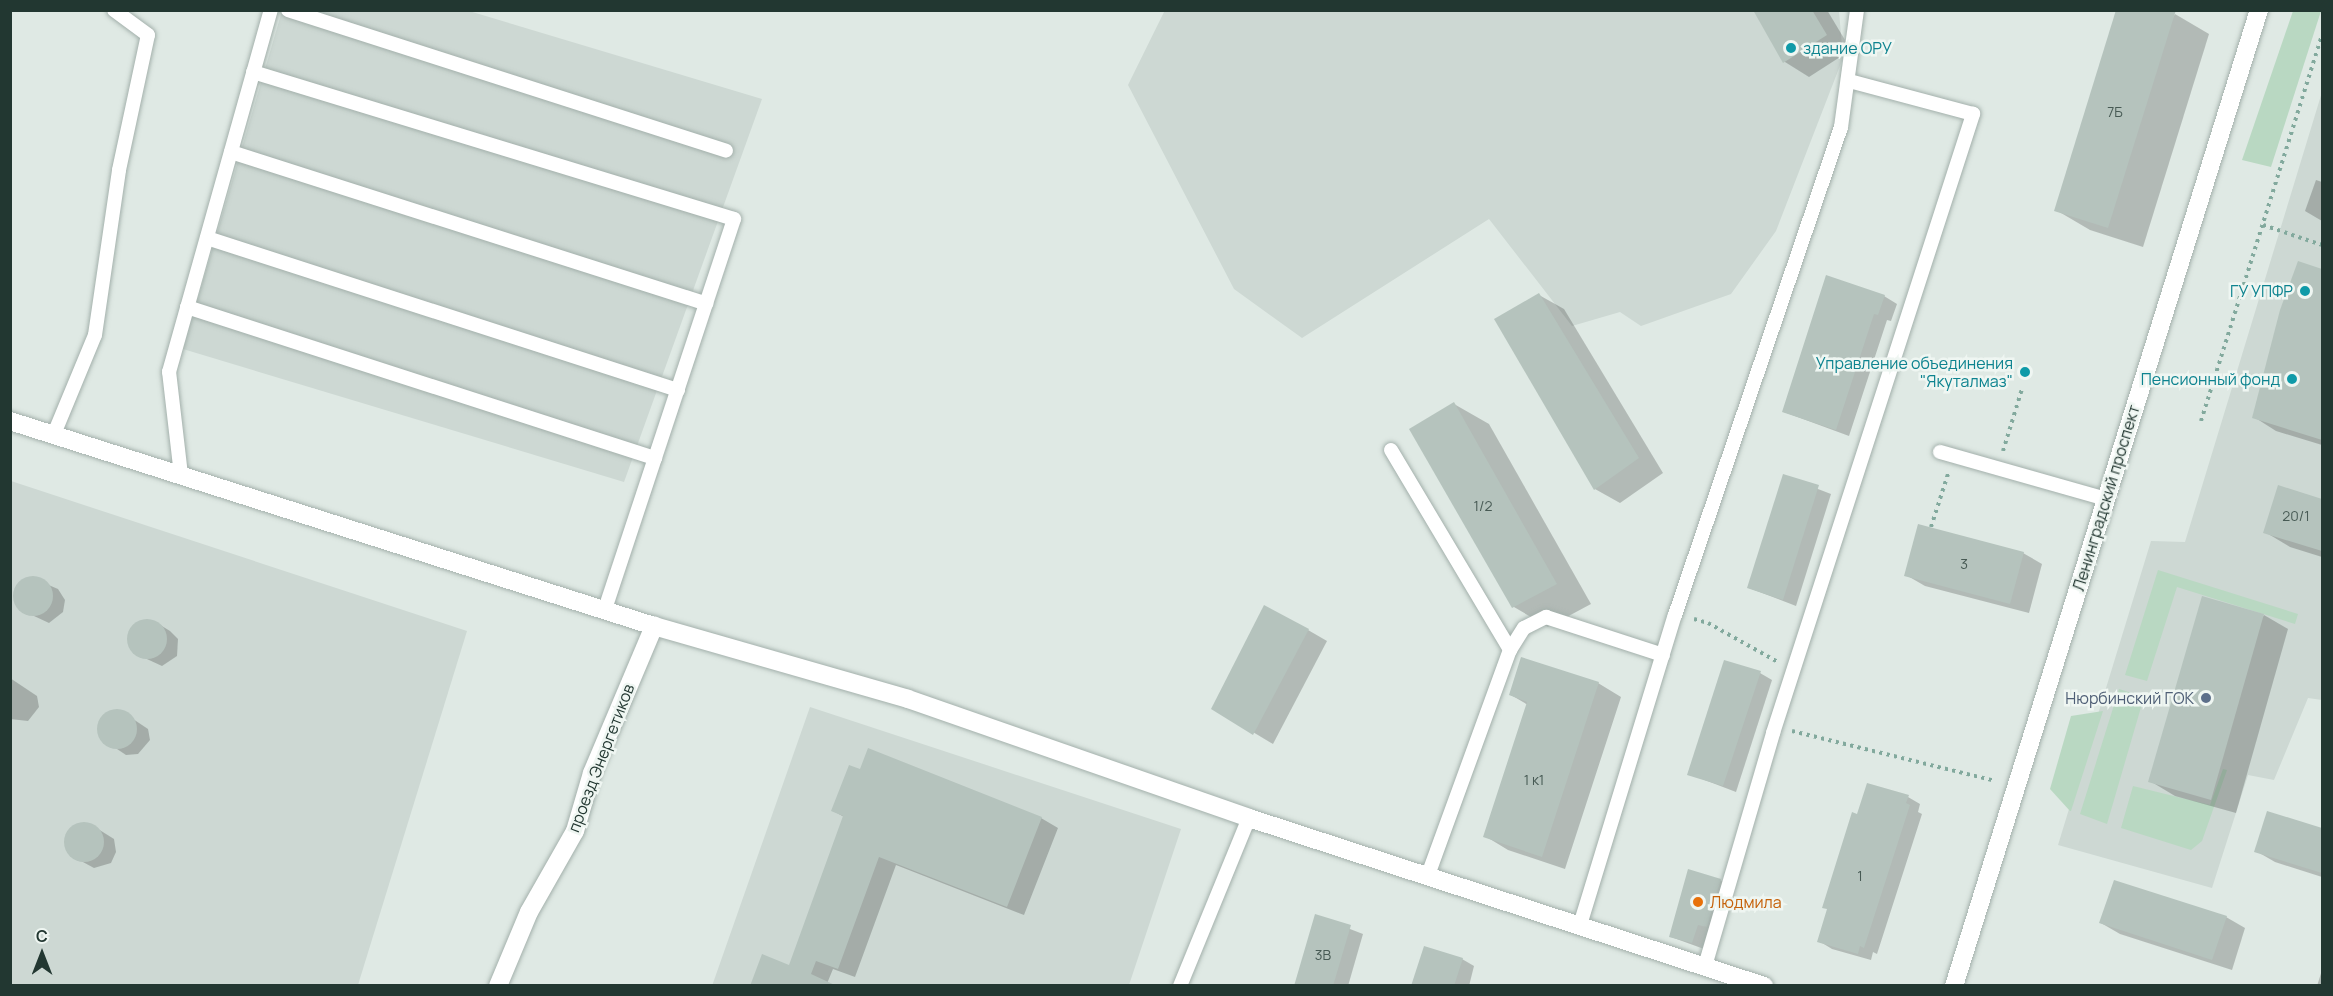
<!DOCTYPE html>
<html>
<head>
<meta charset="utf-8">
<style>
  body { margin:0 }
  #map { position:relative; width:2333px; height:996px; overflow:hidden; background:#dfe9e4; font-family:Manrope,sans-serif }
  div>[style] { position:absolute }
  .built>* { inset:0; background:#cdd8d3 }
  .green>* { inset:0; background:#b9d8c2 }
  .shadow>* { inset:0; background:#0003 }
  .building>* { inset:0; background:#b5c3bd }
  .round { border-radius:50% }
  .path>* { height:4px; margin-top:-2px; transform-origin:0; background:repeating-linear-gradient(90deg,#82a99d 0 3px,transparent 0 7.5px) }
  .roads { filter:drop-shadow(0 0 2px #a3b0ab) drop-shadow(0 0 2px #a3b0ab) }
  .service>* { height:14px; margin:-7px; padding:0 7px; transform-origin:7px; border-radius:7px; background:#fff }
  .minor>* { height:18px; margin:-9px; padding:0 9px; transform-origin:9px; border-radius:9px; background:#fff }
  .secondary>* { height:18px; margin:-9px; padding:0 9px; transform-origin:9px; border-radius:9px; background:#fff }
  .dots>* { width:16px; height:16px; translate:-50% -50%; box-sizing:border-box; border:3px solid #eff6f2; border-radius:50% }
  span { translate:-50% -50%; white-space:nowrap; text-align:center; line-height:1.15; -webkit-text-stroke:5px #eff6f2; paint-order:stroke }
  .number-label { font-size:14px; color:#475a54 }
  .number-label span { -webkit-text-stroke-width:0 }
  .culture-label { font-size:16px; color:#0d838f }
  .left { translate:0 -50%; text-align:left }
  .right { translate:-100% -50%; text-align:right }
  .street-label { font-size:16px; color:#223731 }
  .service-label { font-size:16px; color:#4e5e75 }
  .food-label { font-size:16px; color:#c56008 }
  .frame { position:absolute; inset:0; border:12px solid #223731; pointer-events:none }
  .north { position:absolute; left:12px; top:924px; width:60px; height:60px; -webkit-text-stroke:4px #eff6f2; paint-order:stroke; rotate:0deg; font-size:16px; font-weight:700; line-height:24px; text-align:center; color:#223731 }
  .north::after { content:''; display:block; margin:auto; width:21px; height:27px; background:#223731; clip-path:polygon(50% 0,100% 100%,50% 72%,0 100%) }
</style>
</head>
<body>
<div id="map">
  <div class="built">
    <div style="clip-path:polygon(1165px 10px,1839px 11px,1843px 58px,1776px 231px,1731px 294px,1641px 326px,1620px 312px,1572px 326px,1489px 219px,1302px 338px,1234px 289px,1128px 85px)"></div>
    <div style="clip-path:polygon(282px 11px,469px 11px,762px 99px,624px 482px,183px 349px)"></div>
    <div style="clip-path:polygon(2322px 92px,2322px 700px,2308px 698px,2274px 780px,2248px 775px,2212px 888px,2058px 845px,2151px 541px,2185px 542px)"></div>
    <div style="clip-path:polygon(11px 481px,467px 631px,358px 985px,11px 985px)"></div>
    <div style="clip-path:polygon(810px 707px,1181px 829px,1129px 985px,712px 986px)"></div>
  </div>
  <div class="green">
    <div style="clip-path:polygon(2293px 11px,2321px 11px,2271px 167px,2242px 160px)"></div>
    <div style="clip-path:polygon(2158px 570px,2298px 614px,2295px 624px,2177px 587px,2147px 681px,2125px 675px)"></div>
    <div style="clip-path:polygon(2119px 689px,2144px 697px,2107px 824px,2080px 814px)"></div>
    <div style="clip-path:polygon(2103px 711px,2071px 811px,2070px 811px,2050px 789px,2071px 716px)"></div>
    <div style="clip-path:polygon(2223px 769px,2227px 770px,2202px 841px,2191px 850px,2121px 828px,2133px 786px,2210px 805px)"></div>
  </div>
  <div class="shadow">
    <div style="clip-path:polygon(1755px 10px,1827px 10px,1851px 50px,1809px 77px,1785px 62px)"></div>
    <div style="clip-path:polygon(2175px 14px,2209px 34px,2143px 247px,2090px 230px,2056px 210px)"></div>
    <div style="clip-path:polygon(2316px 180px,2322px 182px,2322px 221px,2305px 211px)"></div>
    <div style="clip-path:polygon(2299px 263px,2322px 271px,2322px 445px,2276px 431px,2254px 417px)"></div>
    <div style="clip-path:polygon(1539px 295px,1564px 309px,1663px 473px,1620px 503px,1595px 489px)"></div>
    <div style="clip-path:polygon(1884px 296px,1897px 304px,1891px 321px,1887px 320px,1849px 436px,1784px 412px)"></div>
    <div style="clip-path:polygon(1454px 404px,1489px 424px,1591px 604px,1548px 627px,1514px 607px)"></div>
    <div style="clip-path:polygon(1784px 476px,1831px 494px,1796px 606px,1749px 588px)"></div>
    <div style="clip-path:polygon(2279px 487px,2322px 501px,2322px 557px,2290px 547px,2265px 532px)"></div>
    <div style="clip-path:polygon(2023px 553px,2042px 564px,2029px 613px,1925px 586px,1906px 575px)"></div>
    <div style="clip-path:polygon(32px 578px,58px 589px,65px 600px,63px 612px,49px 623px,19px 609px,14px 599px,20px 583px)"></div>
    <div style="clip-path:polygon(2264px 615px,2288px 629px,2236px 813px,2175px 796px,2150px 781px)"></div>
    <div style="clip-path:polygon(139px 622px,157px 623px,170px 631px,178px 639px,177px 656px,162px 666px,136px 654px,129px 643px,130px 631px)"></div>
    <div style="clip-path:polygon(1308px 630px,1327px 641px,1273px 744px,1213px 708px)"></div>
    <div style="clip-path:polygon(1760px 673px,1772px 680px,1736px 792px,1689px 774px)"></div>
    <div style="clip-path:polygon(10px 678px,37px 696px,39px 707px,28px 721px,10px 719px)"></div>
    <div style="clip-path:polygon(1598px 683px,1621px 697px,1565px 869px,1508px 850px,1485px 836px,1528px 705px,1511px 695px)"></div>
    <div style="clip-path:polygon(121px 711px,148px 729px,150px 740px,138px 754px,126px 755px,102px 739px,99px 727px,104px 715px)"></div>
    <div style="clip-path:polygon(1908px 797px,1920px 804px,1918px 812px,1922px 814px,1877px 954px,1873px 952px,1871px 960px,1832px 949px,1819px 941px,1858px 816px)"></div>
    <div style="clip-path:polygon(832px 810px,1041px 818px,1058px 828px,1024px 915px,896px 865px,855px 977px,833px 969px,826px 986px,790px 967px,844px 817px)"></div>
    <div style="clip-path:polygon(2268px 813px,2322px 830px,2322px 877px,2275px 862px,2256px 851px)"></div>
    <div style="clip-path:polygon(77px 824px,90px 824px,114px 839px,116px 852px,111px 863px,94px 868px,70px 855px,66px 838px)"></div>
    <div style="clip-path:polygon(1720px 880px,1733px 887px,1704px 949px,1671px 937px)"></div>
    <div style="clip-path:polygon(1316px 916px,1363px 934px,1348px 986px,1296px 986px)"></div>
    <div style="clip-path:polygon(2226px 917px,2245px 928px,2232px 970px,2120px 934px,2101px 923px)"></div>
    <div style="clip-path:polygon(1462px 959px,1474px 966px,1469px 986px,1413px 986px)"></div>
    <div style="clip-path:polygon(2322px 970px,2322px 986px,2317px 986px)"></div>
  </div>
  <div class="building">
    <div style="clip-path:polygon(1753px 10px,1812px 10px,1827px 35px,1783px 63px)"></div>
    <div style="clip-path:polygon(2116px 10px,2176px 10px,2108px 228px,2054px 211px)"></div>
    <div style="clip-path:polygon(2298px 261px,2322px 269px,2322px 440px,2252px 418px,2280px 310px)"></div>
    <div style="clip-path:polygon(1826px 275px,1885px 295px,1878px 315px,1874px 314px,1836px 430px,1782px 412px)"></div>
    <div style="clip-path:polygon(1539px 293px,1639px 458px,1594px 490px,1494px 319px)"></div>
    <div style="clip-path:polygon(1454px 402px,1557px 584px,1512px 608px,1409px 429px)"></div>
    <div style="clip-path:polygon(1783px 474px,1819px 485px,1783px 600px,1747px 588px)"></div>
    <div style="clip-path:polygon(2278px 485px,2322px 499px,2322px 551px,2263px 533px)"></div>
    <div style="clip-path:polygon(1918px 524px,2024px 552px,2010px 604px,1904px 576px)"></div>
    <div class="round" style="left:13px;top:576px;width:40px;height:40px"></div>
    <div style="clip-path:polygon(2202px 596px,2264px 614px,2211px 800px,2148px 782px)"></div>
    <div style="clip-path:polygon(1264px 605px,1309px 629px,1253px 735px,1211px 709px)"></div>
    <div class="round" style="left:127px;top:619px;width:40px;height:40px"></div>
    <div style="clip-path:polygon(1521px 657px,1599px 682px,1542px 857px,1483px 837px,1527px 702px,1509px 695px)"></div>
    <div style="clip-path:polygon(1724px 660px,1761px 671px,1723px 786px,1687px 775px)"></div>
    <div class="round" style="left:97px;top:709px;width:40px;height:40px"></div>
    <div style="clip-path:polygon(868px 748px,1042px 817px,1007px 907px,879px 857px,838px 969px,816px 961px,811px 974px,837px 986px,750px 986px,762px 954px,789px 965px,843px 816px,831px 811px,849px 765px,860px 769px)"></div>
    <div style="clip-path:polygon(1867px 783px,1909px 795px,1906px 803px,1910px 805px,1864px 948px,1860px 946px,1858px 954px,1817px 942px,1827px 909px,1822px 908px,1852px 812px,1857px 814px)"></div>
    <div style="clip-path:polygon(2267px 811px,2322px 828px,2322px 873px,2254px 852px)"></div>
    <div class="round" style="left:64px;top:822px;width:40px;height:40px"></div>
    <div style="clip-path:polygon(1688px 869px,1721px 879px,1707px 927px,1698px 925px,1692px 943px,1669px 937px)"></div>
    <div style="clip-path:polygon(2114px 880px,2227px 916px,2212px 960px,2099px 923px)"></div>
    <div style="clip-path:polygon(1315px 914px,1351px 925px,1333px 986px,1294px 986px)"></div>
    <div style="clip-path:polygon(1424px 946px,1463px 958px,1454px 986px,1411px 986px)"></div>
  </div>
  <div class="path">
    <div style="left:2263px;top:225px;width:62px;rotate:18.7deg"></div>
    <div style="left:2201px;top:421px;width:404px;rotate:-72.6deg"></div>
    <div style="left:2003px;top:451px;width:65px;rotate:-73deg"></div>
    <div style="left:1931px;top:527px;width:56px;rotate:-72.2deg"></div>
    <div style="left:1694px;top:619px;width:15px;rotate:16deg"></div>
    <div style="left:1708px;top:623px;width:80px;rotate:29.1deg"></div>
    <div style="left:1792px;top:731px;width:206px;rotate:13.8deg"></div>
  </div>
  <div class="roads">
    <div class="service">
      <div style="left:288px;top:10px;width:460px;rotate:17.8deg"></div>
      <div style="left:253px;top:72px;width:503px;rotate:16.99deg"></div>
      <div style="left:734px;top:219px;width:412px;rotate:108.3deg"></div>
      <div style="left:231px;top:152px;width:499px;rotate:17.7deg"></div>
      <div style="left:207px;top:238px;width:495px;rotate:17.9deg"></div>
      <div style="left:187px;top:307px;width:492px;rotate:17.9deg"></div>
      <div style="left:54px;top:434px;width:107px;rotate:-67.5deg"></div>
      <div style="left:95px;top:335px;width:167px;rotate:-81.7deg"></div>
      <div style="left:119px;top:170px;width:138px;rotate:-77.9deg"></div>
      <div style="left:148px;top:35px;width:42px;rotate:-143.7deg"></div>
      <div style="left:1391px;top:450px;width:233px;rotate:59.2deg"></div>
      <div style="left:1940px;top:452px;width:173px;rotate:15.8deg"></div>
      <div style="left:181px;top:475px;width:104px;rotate:-96.6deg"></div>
      <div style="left:169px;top:372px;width:376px;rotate:-74.3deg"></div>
      <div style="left:1428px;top:875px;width:239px;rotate:-70deg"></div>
      <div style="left:1510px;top:650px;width:26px;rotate:-58deg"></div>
      <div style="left:1524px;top:628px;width:25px;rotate:-27deg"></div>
      <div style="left:1546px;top:617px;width:123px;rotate:18deg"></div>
      <div style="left:1580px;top:925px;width:324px;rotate:-73deg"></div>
      <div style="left:1675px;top:615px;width:515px;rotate:-71.21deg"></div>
      <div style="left:1841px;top:127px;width:118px;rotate:-82.2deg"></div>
      <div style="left:1705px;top:966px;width:243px;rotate:-73.7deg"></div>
      <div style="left:1773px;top:733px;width:651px;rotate:-72.09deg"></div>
      <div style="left:1973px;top:114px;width:128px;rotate:-165.1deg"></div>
      <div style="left:1180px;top:986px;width:182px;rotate:-67.7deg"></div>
    </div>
    <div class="minor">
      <div style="left:10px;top:421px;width:676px;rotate:17.66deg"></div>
      <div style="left:654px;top:626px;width:264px;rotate:16deg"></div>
      <div style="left:908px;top:699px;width:361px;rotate:19.2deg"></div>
      <div style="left:1249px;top:818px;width:542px;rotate:18.07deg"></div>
      <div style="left:498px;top:986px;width:80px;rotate:-67.3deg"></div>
      <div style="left:529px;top:912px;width:93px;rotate:-60.4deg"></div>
      <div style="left:575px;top:831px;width:60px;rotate:-73.7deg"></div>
      <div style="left:592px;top:773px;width:160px;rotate:-67.1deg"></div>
    </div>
    <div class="secondary">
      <div style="left:1954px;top:986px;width:1023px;rotate:-72.65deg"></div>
    </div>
  </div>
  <div class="dots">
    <div style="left:1791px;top:48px;background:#0f9aa8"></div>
    <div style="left:2305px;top:291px;background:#0f9aa8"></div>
    <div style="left:2025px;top:372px;background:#0f9aa8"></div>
    <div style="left:2292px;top:379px;background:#0f9aa8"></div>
    <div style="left:2206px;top:698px;background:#5c6f8a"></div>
    <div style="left:1698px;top:902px;background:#e8710a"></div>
  </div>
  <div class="number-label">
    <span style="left:2115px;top:112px">7Б</span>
    <span style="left:1483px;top:506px">1/2</span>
    <span style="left:2296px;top:516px">20/1</span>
    <span style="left:1964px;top:564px">3</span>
    <span style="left:1534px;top:780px">1 к1</span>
    <span style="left:1860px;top:876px">1</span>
    <span style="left:1323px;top:955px">3В</span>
  </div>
  <div class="culture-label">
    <span class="left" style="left:1803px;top:48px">здание ОРУ</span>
    <span class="right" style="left:2293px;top:291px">ГУ УПФР</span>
    <span class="right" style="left:2013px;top:372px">Управление объединения<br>"Якуталмаз"</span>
    <span class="right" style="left:2280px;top:379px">Пенсионный фонд</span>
  </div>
  <div class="street-label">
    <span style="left:2106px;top:498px;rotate:-73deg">Ленинградский проспект</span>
    <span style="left:601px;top:758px;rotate:-69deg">проезд Энергетиков</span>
  </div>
  <div class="service-label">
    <span class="right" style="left:2194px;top:698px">Нюрбинский ГОК</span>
  </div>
  <div class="food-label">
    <span class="left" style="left:1710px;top:902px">Людмила</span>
  </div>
  <div class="frame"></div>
  <div class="north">С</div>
</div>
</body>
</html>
